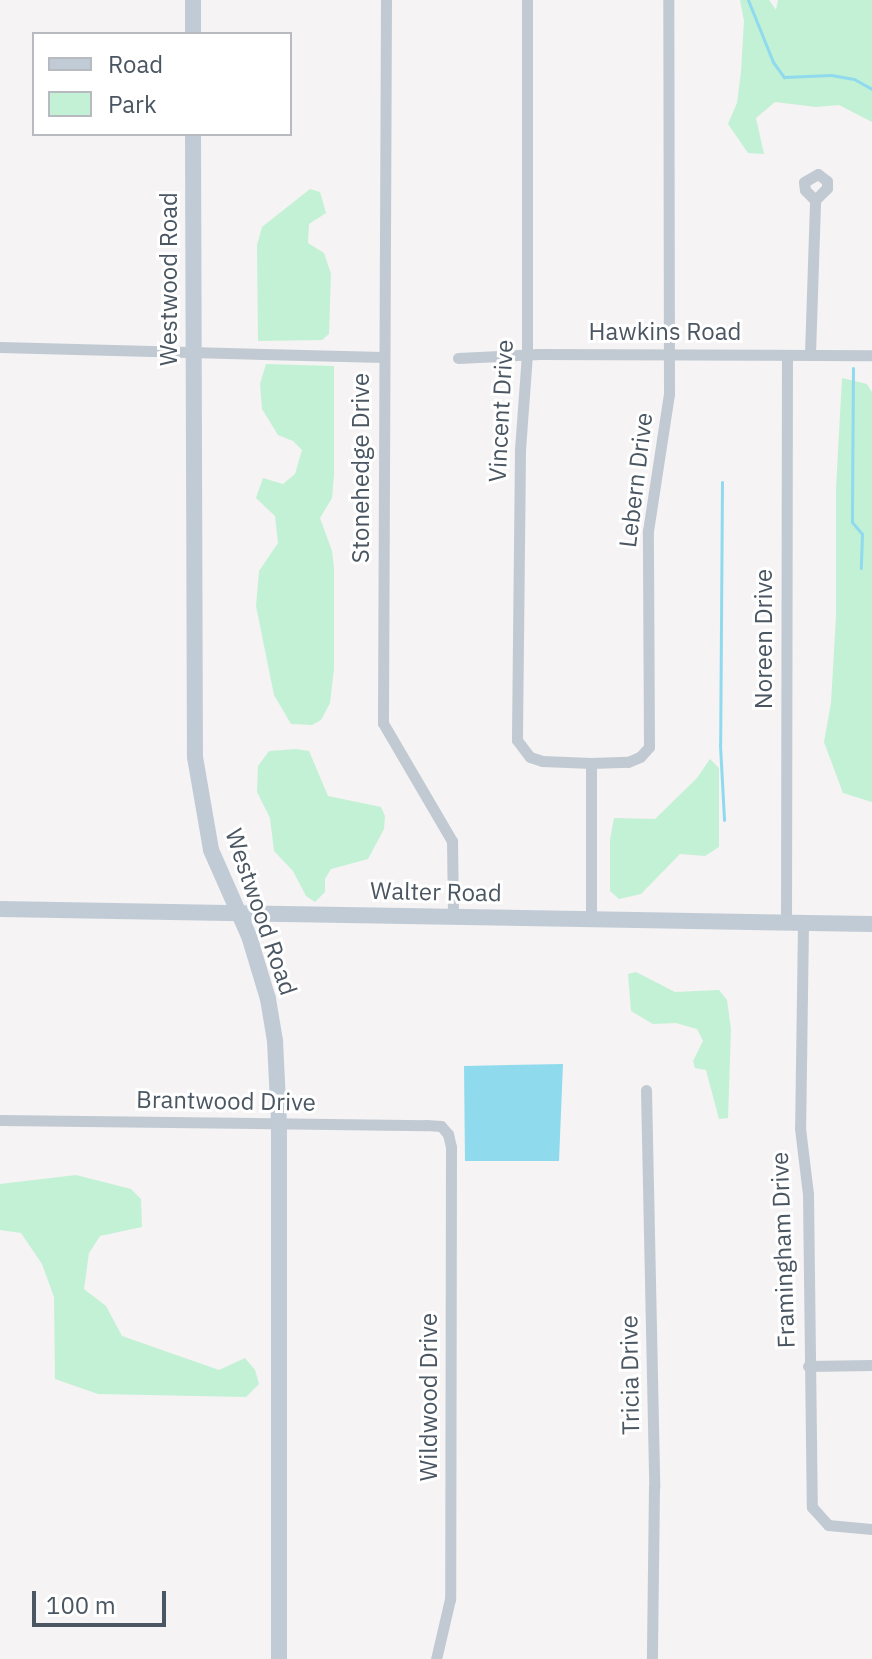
<!DOCTYPE html>
<html>
<head>
<meta charset="utf-8">
<style>
  body { margin:0 }
  #map { position:relative; width:872px; height:1659px; overflow:hidden; background:#f5f3f3; font-family:"IBM Plex Sans",sans-serif }
  div>[style] { position:absolute }
  .green>* { inset:0; background:#c3f1d5 }
  .water>* { inset:0; background:#90daee }
  .stream>* { height:3px; margin:-1.5px; padding:0 1.5px; transform-origin:1.5px; border-radius:1.5px; background:#90daee }
  .street>* { height:11px; margin:-5.5px; padding:0 5.5px; transform-origin:5.5px; border-radius:5.5px; background:#c1cad2 }
  .secondary>* { height:16px; margin:-8px; padding:0 8px; transform-origin:8px; border-radius:8px; background:#c1cbd6 }
  span { translate:-50% -50%; white-space:nowrap; text-align:center; line-height:1.15; -webkit-text-stroke:6px #fff; paint-order:stroke }
  .street-label { font-size:24px; color:#4a5661 }
  .legend { position:absolute; left:32px; top:32px; width:260px; height:104px; box-sizing:border-box; background:#fff; border:2px solid #b7bbc0; margin:0; padding:10px 14px; list-style:none; font-size:24px; color:#4a5661 }
  .legend li { display:flex; align-items:center; gap:16px; height:40px }
  .legend b { width:40px; border:2px solid #b7bbc0 }
  .scale { position:absolute; left:32px; top:1591px; width:134px; height:36px; box-sizing:border-box; border:4px solid #4a5661; border-top:0; padding-left:10px; font-size:24px; line-height:28px; white-space:nowrap; color:#4a5661; -webkit-text-stroke:6px #fff; paint-order:stroke }
</style>
</head>
<body>
<div id="map">
  <div class="green">
    <div style="clip-path:polygon(740px 0,769px 0,776px 10px,778px 0,872px 0,872px 122px,839px 105px,816px 107px,775px 102px,756px 118px,764px 154px,748px 153px,728px 124px,737px 103px,741px 72px,744px 21px)"></div>
    <div style="clip-path:polygon(310px 189px,320px 192px,326px 213px,309px 224px,308px 243px,324px 253px,331px 274px,329px 334px,322px 340px,258px 341px,257px 245px,262px 227px)"></div>
    <div style="clip-path:polygon(266px 364px,334px 366px,334px 475px,332px 498px,320px 518px,332px 551px,334px 568px,334px 669px,330px 703px,321px 720px,312px 725px,291px 724px,274px 695px,256px 606px,259px 571px,278px 543px,275px 516px,256px 498px,263px 478px,283px 484px,295px 474px,302px 450px,293px 441px,278px 435px,262px 409px,260px 384px)"></div>
    <div style="clip-path:polygon(842px 378px,867px 384px,872px 392px,872px 802px,843px 793px,824px 742px,831px 703px,836px 616px,836px 488px)"></div>
    <div style="clip-path:polygon(296px 749px,309px 751px,328px 796px,381px 807px,385px 816px,384px 829px,368px 859px,331px 869px,325px 879px,325px 892px,315px 902px,306px 896px,293px 871px,274px 851px,270px 818px,257px 792px,258px 766px,269px 751px)"></div>
    <div style="clip-path:polygon(710px 759px,719px 768px,719px 847px,705px 856px,680px 854px,641px 894px,619px 899px,610px 891px,610px 840px,614px 818px,655px 819px,697px 778px)"></div>
    <div style="clip-path:polygon(636px 972px,675px 992px,719px 990px,727px 1000px,731px 1029px,728px 1118px,719px 1119px,706px 1070px,695px 1068px,693px 1061px,703px 1041px,697px 1029px,676px 1023px,653px 1024px,631px 1011px,628px 974px)"></div>
    <div style="clip-path:polygon(76px 1175px,131px 1189px,141px 1199px,142px 1227px,100px 1236px,89px 1253px,84px 1289px,106px 1306px,122px 1336px,219px 1370px,245px 1358px,255px 1370px,259px 1384px,246px 1397px,98px 1394px,55px 1379px,54px 1297px,42px 1264px,21px 1233px,0 1230px,0 1184px)"></div>
  </div>
  <div class="water">
    <div style="clip-path:polygon(563px 1064px,559px 1161px,465px 1161px,464px 1066px)"></div>
  </div>
  <div class="stream">
    <div style="left:748px;top:0;width:67px;rotate:68deg"></div>
    <div style="left:773px;top:62px;width:19px;rotate:54deg"></div>
    <div style="left:784px;top:77px;width:47px;rotate:-2.4deg"></div>
    <div style="left:831px;top:75px;width:23px;rotate:10deg"></div>
    <div style="left:854px;top:79px;width:21px;rotate:29deg"></div>
    <div style="left:853px;top:368px;width:154px;rotate:90.4deg"></div>
    <div style="left:852px;top:522px;width:16px;rotate:50deg"></div>
    <div style="left:862px;top:534px;width:34px;rotate:92deg"></div>
    <div style="left:722px;top:482px;width:263px;rotate:90.4deg"></div>
    <div style="left:720px;top:745px;width:75px;rotate:86.9deg"></div>
  </div>
  <div class="street">
    <div style="left:386px;top:0;width:723px;rotate:90.24deg"></div>
    <div style="left:383px;top:723px;width:137px;rotate:59.7deg"></div>
    <div style="left:452px;top:841px;width:76px;rotate:89.2deg"></div>
    <div style="left:527px;top:0;width:354px;rotate:90deg"></div>
    <div style="left:527px;top:354px;width:96px;rotate:94.2deg"></div>
    <div style="left:520px;top:450px;width:290px;rotate:90.6deg"></div>
    <div style="left:517px;top:740px;width:21px;rotate:53deg"></div>
    <div style="left:530px;top:757px;width:13px;rotate:18deg"></div>
    <div style="left:542px;top:761px;width:49px;rotate:2.3deg"></div>
    <div style="left:591px;top:763px;width:37px;rotate:-2deg"></div>
    <div style="left:628px;top:762px;width:13px;rotate:-23deg"></div>
    <div style="left:640px;top:757px;width:13px;rotate:-48deg"></div>
    <div style="left:649px;top:747px;width:216px;rotate:-90.3deg"></div>
    <div style="left:648px;top:531px;width:139px;rotate:-81.3deg"></div>
    <div style="left:669px;top:394px;width:394px;rotate:-90.1deg"></div>
    <div style="left:0;top:347px;width:383px;rotate:1.5deg"></div>
    <div style="left:810px;top:354px;width:154px;rotate:-88.1deg"></div>
    <div style="left:815px;top:200px;width:14px;rotate:-135deg"></div>
    <div style="left:805px;top:190px;width:8px;rotate:-97deg"></div>
    <div style="left:804px;top:182px;width:16px;rotate:-30deg"></div>
    <div style="left:818px;top:174px;width:11px;rotate:38deg"></div>
    <div style="left:827px;top:181px;width:7px;rotate:90deg"></div>
    <div style="left:827px;top:188px;width:17px;rotate:135deg"></div>
    <div style="left:458px;top:358px;width:81px;rotate:-2.8deg"></div>
    <div style="left:539px;top:354px;width:333px;rotate:0.2deg"></div>
    <div style="left:591px;top:763px;width:154px;rotate:90deg"></div>
    <div style="left:786px;top:923px;width:568px;rotate:-89.9deg"></div>
    <div style="left:803px;top:923px;width:205px;rotate:90.8deg"></div>
    <div style="left:800px;top:1128px;width:66px;rotate:83.1deg"></div>
    <div style="left:808px;top:1194px;width:313px;rotate:89.3deg"></div>
    <div style="left:812px;top:1507px;width:24px;rotate:48deg"></div>
    <div style="left:828px;top:1525px;width:44px;rotate:5.2deg"></div>
    <div style="left:646px;top:1090px;width:397px;rotate:88.8deg"></div>
    <div style="left:654px;top:1487px;width:172px;rotate:90.7deg"></div>
    <div style="left:0;top:1120px;width:426px;rotate:0.7deg"></div>
    <div style="left:426px;top:1125px;width:15px;rotate:4deg"></div>
    <div style="left:441px;top:1126px;width:11px;rotate:49deg"></div>
    <div style="left:448px;top:1134px;width:13px;rotate:77deg"></div>
    <div style="left:451px;top:1147px;width:452px;rotate:90.1deg"></div>
    <div style="left:450px;top:1599px;width:62px;rotate:103.1deg"></div>
    <div style="left:808px;top:1366px;width:64px;rotate:-0.9deg"></div>
  </div>
  <div class="secondary">
    <div style="left:193px;top:34px;width:34px;rotate:-90deg"></div>
    <div style="left:193px;top:134px;width:623px;rotate:89.82deg"></div>
    <div style="left:195px;top:757px;width:94px;rotate:80.2deg"></div>
    <div style="left:211px;top:850px;width:94px;rotate:66.2deg"></div>
    <div style="left:249px;top:936px;width:66px;rotate:73.2deg"></div>
    <div style="left:268px;top:999px;width:43px;rotate:80.5deg"></div>
    <div style="left:275px;top:1041px;width:83px;rotate:87.2deg"></div>
    <div style="left:279px;top:1124px;width:535px;rotate:90deg"></div>
    <div style="left:0;top:909px;width:872px;rotate:0.99deg"></div>
  </div>
  <div class="street-label">
    <span style="left:169px;top:279px;rotate:-90deg">Westwood Road</span>
    <span style="left:665px;top:332px">Hawkins Road</span>
    <span style="left:501px;top:411px;rotate:-87deg">Vincent Drive</span>
    <span style="left:361px;top:468px;rotate:-90deg">Stonehedge Drive</span>
    <span style="left:636px;top:480px;rotate:-83deg">Lebern Drive</span>
    <span style="left:764px;top:639px;rotate:-90deg">Noreen Drive</span>
    <span style="left:436px;top:892px;rotate:1deg">Walter Road</span>
    <span style="left:261px;top:912px;rotate:71deg">Westwood Road</span>
    <span style="left:226px;top:1101px;rotate:1deg">Brantwood Drive</span>
    <span style="left:783px;top:1250px;rotate:-92deg">Framingham Drive</span>
    <span style="left:630px;top:1375px;rotate:-91deg">Tricia Drive</span>
    <span style="left:429px;top:1397px;rotate:-90deg">Wildwood Drive</span>
  </div>
  <ul class="legend">
  <li><b style="height:10px;background:#c1cbd6"></b>Road</li>
  <li><b style="height:22px;background:#c3f1d5"></b>Park</li>
  </ul>
  <div class="scale">100 m</div>
</div>
</body>
</html>
